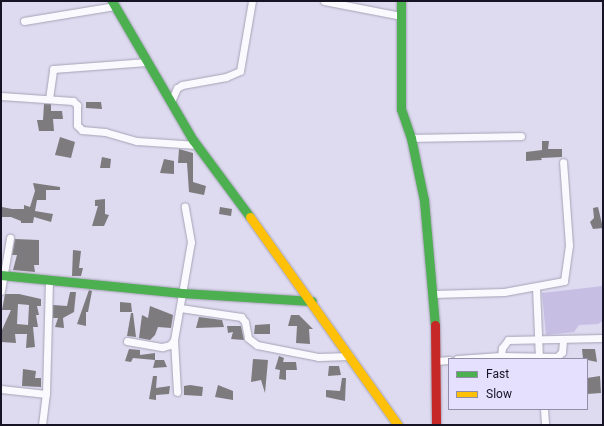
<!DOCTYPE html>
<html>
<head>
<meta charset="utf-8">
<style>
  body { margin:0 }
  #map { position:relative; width:604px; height:426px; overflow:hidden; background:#dedaf0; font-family:Roboto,sans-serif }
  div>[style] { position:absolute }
  .green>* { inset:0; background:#c6bfe3 }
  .building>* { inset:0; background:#7d7b7d }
  .roads { filter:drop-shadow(0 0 1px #a6a3b6) drop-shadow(0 0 1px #a6a3b6) }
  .street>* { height:7px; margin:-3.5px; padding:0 3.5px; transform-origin:3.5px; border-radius:3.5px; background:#faf9fd }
  .fast>* { height:9px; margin:-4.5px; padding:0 4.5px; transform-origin:4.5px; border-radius:4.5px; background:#4caf50 }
  .slow>* { height:9px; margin:-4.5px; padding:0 4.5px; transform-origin:4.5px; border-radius:4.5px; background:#ffc107 }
  .jam>* { height:9px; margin:-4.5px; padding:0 4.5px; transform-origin:4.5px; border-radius:4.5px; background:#c62828 }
  span { translate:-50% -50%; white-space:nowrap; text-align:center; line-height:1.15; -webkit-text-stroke:4px #e5e0fe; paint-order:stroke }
  .frame { position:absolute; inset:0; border:2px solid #161324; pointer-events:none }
  .legend { position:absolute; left:448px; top:358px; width:140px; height:52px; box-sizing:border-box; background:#e5e0fe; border:1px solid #928ea7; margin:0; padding:5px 7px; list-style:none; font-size:12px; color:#161324 }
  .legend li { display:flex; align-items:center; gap:8px; height:20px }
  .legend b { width:20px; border:1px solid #928ea7 }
</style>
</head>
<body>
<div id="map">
  <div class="green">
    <div style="clip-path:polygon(603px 286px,603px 321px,598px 324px,579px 325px,574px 332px,546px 335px,542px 293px)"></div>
  </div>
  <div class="building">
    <div style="clip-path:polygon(86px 102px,101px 102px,102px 109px,86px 108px)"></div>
    <div style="clip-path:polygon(44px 104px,51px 104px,51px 111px,62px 111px,63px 119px,53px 119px,54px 131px,39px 131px,37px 120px,43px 120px)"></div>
    <div style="clip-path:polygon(60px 137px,75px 142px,71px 158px,55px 155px)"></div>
    <div style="clip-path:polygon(542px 141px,549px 141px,548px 149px,562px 149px,562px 157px,541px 158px,542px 160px,526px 161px,526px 152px,542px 150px)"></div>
    <div style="clip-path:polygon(179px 149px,193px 153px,193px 182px,206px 186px,204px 195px,189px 192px,187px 163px,178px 163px)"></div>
    <div style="clip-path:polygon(102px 157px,111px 159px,110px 168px,100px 168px)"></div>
    <div style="clip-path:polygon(164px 159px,174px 161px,174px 174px,160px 173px)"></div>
    <div style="clip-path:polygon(33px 183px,60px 187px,60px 190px,46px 190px,46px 200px,37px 200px,35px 211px,53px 214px,51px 222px,34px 217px,33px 223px,21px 223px,21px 221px,11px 217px,1px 217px,2px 207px,12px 209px,24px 209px,24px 205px,30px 207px,35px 191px)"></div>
    <div style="clip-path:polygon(105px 199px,105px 214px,109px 215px,104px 226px,92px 226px,98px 206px,95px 206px,95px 200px)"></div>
    <div style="clip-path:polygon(220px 207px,232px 209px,231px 216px,219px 214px)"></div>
    <div style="clip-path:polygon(598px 207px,603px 228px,593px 229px,590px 222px,594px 218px,593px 208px)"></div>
    <div style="clip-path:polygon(15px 239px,39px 240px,39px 265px,34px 265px,35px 272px,13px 270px,17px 255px,12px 255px)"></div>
    <div style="clip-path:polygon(73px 250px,81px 251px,79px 268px,83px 268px,81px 276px,72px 276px)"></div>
    <div style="clip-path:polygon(89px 290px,92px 291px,88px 312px,86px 312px,86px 326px,77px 324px)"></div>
    <div style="clip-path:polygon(70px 292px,76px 292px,74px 312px,63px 318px,64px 328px,55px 327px,58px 318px,53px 318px,53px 305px,67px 306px)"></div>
    <div style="clip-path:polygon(evenodd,5px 294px,19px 294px,41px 299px,41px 306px,37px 306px,39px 315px,36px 315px,38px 327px,33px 327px,35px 347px,26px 348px,27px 334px,15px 334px,16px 343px,1px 342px,1px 332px,11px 310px,2px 310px,5px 294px,18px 304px,29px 305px,28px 325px,17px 324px,18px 304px)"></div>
    <div style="clip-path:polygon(120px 302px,131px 303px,132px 312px,120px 312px)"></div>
    <div style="clip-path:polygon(150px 306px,173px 315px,171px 328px,158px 327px,155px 335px,150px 340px,139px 338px,142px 315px,148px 318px)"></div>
    <div style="clip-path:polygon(131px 313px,133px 313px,136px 337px,127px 336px)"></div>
    <div style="clip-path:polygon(291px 315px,299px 315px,313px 329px,309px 329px,310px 344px,296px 343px,297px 326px,288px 326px)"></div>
    <div style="clip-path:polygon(199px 317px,222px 320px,224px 327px,196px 328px)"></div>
    <div style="clip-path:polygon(270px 324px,270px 334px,254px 334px,255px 325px)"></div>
    <div style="clip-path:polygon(227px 326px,241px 326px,244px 340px,231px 339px,233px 332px,228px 333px)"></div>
    <div style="clip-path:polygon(129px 349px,140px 350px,140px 355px,155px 353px,155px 360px,133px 358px,131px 362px,125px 361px)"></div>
    <div style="clip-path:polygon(582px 349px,595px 349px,597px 362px,583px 359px)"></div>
    <div style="clip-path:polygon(279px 356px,284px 358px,283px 362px,296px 362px,297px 370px,286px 370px,286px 380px,279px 379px,280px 370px,275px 369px)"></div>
    <div style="clip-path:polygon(253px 359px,268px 360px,265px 393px,261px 380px,251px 382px)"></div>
    <div style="clip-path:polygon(155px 360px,164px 360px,167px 367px,153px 368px)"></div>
    <div style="clip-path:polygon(329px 366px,339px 366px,341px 375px,328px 376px)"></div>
    <div style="clip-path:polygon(23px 369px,36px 371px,35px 378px,41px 378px,41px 387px,22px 386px)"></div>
    <div style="clip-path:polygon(153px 376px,157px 376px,156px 388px,170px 386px,169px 394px,156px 395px,156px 400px,149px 399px)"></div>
    <div style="clip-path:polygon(600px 376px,601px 393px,587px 394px,587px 378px)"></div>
    <div style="clip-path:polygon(342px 378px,346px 378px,345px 401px,326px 397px,326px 390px,340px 391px)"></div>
    <div style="clip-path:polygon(190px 385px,203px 387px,202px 396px,184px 395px,184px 386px)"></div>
    <div style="clip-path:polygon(218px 385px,233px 391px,233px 400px,215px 397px)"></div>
  </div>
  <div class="roads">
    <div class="street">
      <div style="left:324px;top:1px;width:78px;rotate:11deg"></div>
      <div style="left:24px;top:21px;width:92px;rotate:-9.4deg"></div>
      <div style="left:1px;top:96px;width:72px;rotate:4deg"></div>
      <div style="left:73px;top:101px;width:6px;rotate:45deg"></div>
      <div style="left:77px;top:105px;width:20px;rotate:90deg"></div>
      <div style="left:77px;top:125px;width:7px;rotate:45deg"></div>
      <div style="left:82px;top:130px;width:23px;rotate:5deg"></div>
      <div style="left:105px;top:132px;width:33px;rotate:16deg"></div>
      <div style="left:137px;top:141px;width:60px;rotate:3.8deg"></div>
      <div style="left:49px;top:99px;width:30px;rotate:-82deg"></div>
      <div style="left:53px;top:69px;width:94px;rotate:-4.3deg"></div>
      <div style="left:171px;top:102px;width:15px;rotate:-67deg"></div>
      <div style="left:177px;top:88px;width:6px;rotate:-31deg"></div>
      <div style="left:182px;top:85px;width:45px;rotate:-10.3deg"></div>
      <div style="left:226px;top:77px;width:15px;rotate:-23deg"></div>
      <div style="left:240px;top:71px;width:71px;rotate:-80.3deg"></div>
      <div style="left:411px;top:138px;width:110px;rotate:-1deg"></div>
      <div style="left:536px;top:287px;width:72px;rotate:87.6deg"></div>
      <div style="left:1px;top:291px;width:54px;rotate:-80.4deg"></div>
      <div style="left:433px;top:294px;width:71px;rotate:-1.6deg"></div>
      <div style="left:504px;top:292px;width:61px;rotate:-10.4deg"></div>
      <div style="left:564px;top:281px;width:36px;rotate:-82deg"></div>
      <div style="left:569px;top:245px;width:83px;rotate:-94.1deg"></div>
      <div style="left:180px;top:308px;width:62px;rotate:8.4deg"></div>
      <div style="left:241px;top:317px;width:6px;rotate:51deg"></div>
      <div style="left:245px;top:322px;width:16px;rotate:79deg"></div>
      <div style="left:248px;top:338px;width:11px;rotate:38deg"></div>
      <div style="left:257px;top:345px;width:62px;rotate:11.1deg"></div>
      <div style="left:318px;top:357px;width:32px;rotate:-2deg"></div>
      <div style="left:174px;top:340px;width:52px;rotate:86.7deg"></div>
      <div style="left:127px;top:341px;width:36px;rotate:10deg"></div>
      <div style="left:162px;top:347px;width:8px;rotate:-14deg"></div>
      <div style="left:170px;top:345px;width:6px;rotate:-51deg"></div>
      <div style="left:174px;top:340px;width:99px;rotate:-80.2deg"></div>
      <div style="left:191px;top:242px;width:36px;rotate:-100deg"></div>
      <div style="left:501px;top:356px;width:56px;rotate:1deg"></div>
      <div style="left:557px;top:357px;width:7px;rotate:-45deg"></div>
      <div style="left:562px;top:352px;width:11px;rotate:-85deg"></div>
      <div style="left:457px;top:359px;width:44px;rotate:-3.9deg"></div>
      <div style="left:501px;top:356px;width:8px;rotate:-83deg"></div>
      <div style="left:502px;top:348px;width:10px;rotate:-53deg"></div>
      <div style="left:508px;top:340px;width:95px;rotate:-1.2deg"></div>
      <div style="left:436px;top:361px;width:13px;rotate:-4deg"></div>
      <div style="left:1px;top:389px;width:45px;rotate:6.3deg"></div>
      <div style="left:544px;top:409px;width:16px;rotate:86deg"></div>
      <div style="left:42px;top:425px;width:31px;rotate:-83deg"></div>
      <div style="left:46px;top:394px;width:113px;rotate:-88.5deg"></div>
    </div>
    <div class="fast">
      <div style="left:112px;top:1px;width:161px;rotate:59.8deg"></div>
      <div style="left:193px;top:140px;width:96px;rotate:53.5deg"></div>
      <div style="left:401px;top:1px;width:108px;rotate:90deg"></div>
      <div style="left:401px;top:109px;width:31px;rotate:71deg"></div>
      <div style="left:411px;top:138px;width:63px;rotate:78.2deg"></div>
      <div style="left:424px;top:200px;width:125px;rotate:85deg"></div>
      <div style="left:1px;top:275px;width:182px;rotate:5.7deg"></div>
      <div style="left:182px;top:293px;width:130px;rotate:3.5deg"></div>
    </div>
    <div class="slow">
      <div style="left:250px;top:217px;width:255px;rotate:54.6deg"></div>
    </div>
    <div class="jam">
      <div style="left:435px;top:325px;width:100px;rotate:89.4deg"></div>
    </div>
  </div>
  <div class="frame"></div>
  <ul class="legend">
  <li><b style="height:5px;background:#4caf50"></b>Fast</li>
  <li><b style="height:5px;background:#ffc107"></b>Slow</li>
  </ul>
</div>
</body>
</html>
